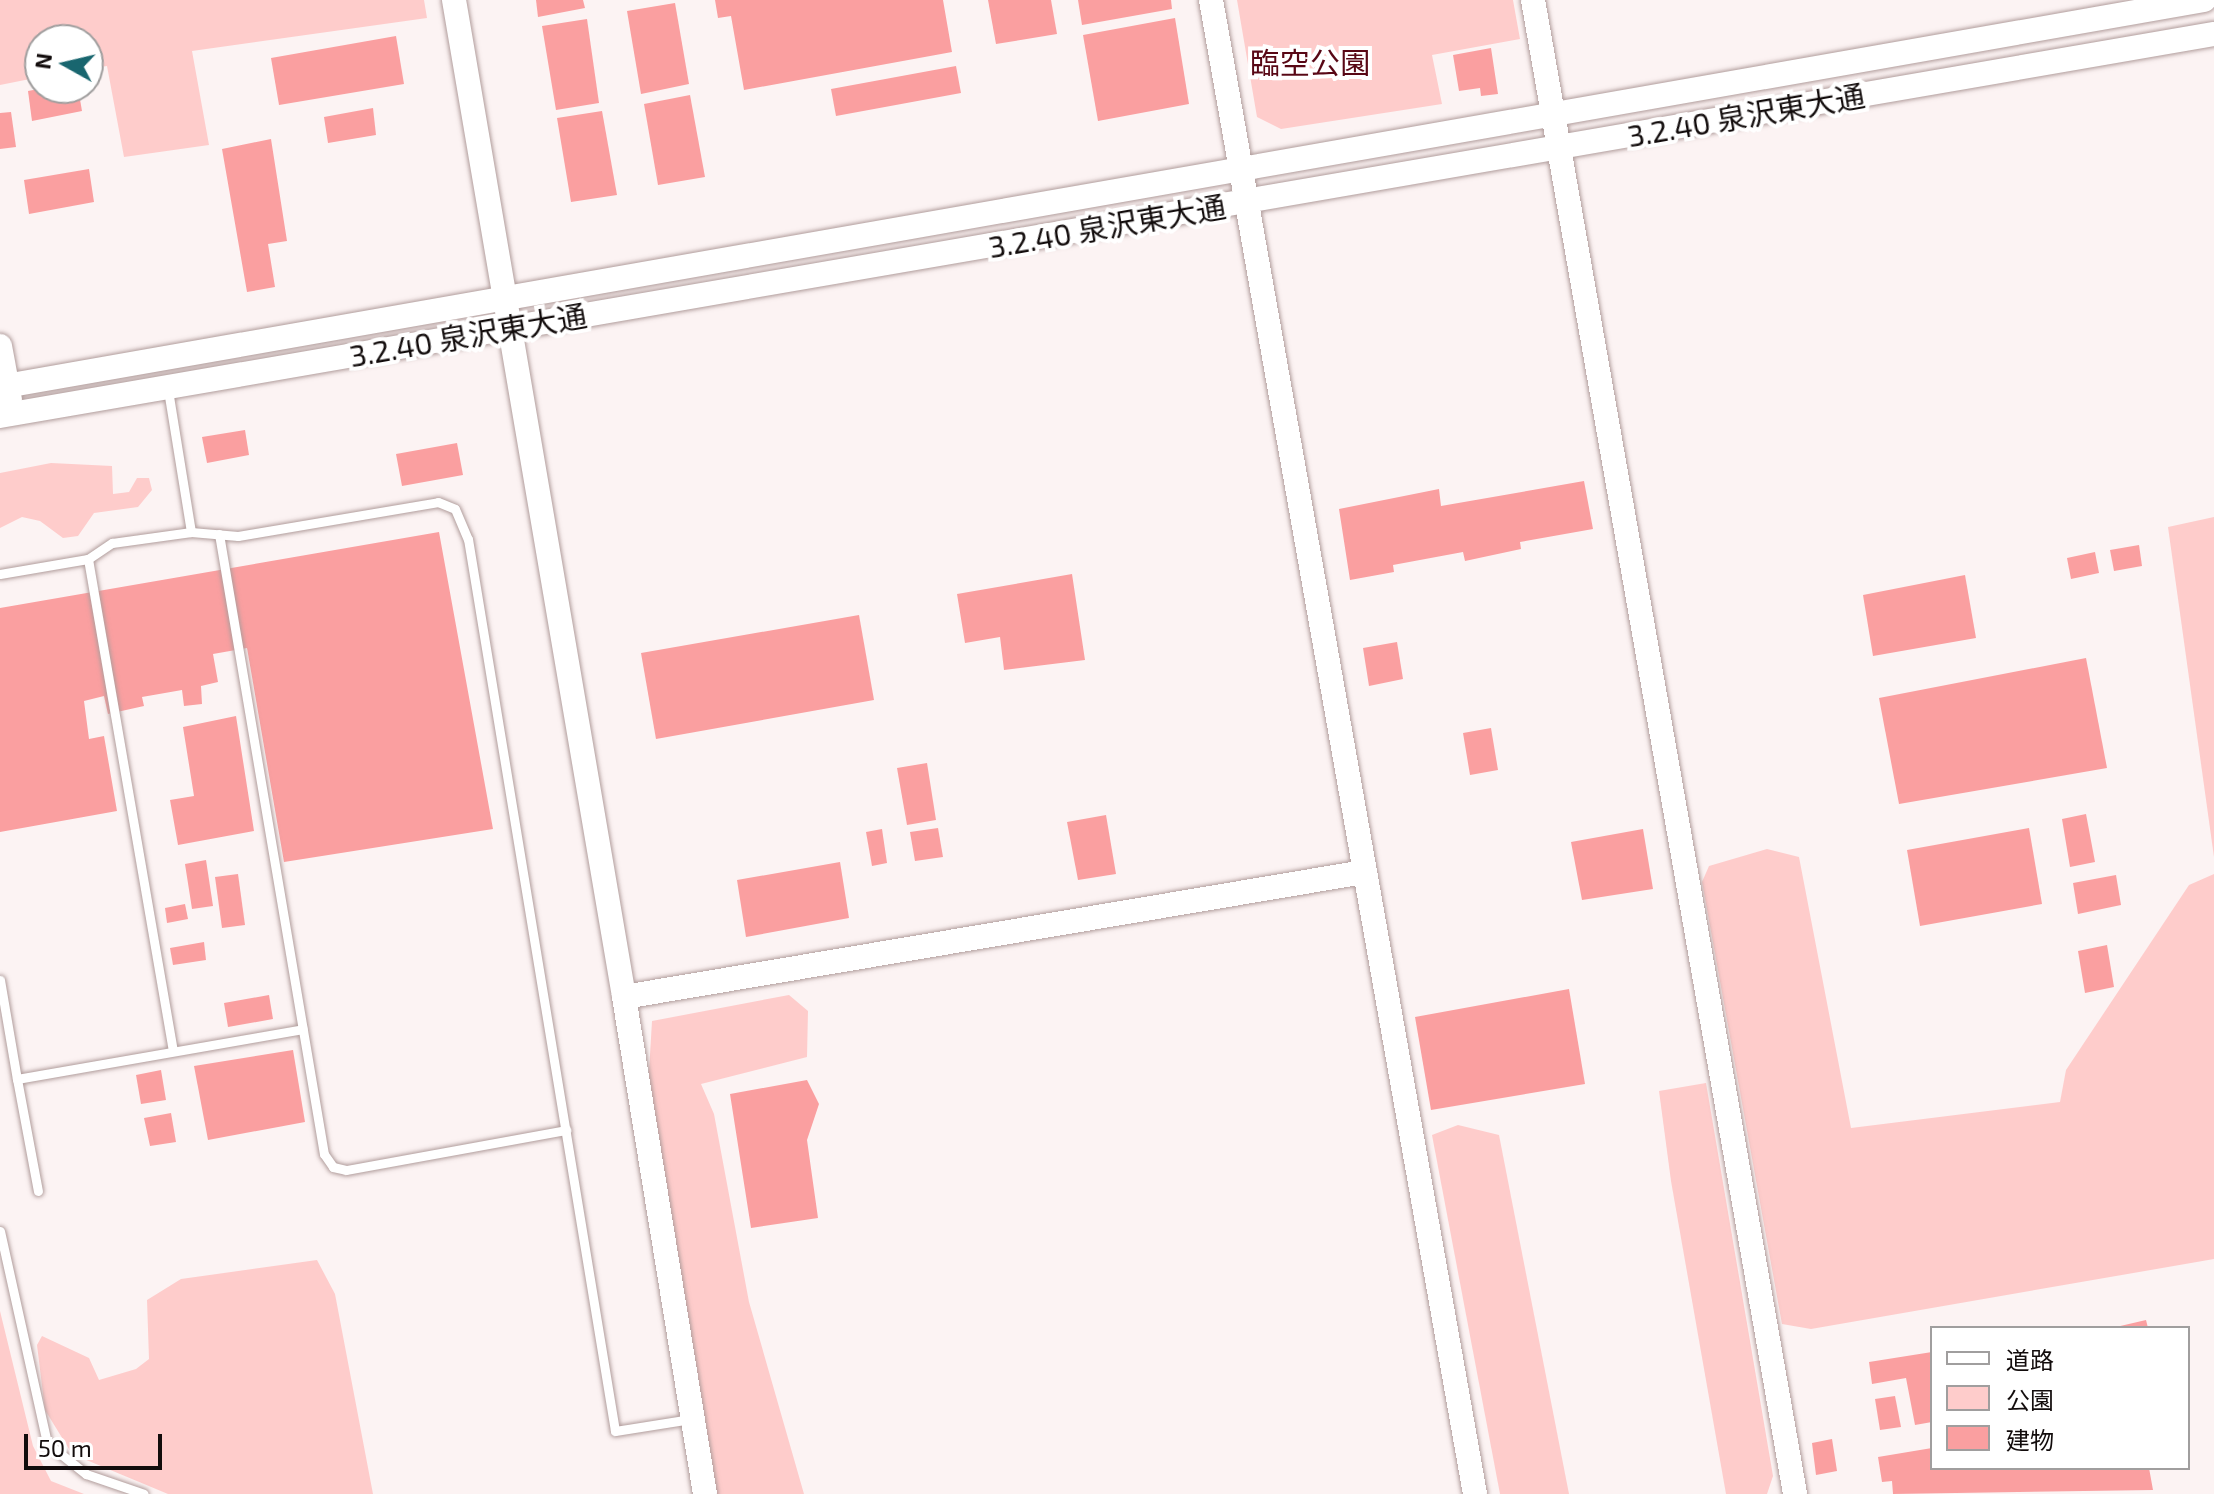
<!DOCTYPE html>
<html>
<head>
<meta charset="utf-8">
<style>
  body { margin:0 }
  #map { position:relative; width:2214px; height:1494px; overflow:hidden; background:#fcf3f3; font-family:"Exo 2","Noto Sans JP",sans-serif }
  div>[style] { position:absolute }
  .green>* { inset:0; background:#fecccb }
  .building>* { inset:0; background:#fa9fa0 }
  .roads { filter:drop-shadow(0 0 2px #b19d9c) drop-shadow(0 0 2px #b19d9c) }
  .service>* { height:9px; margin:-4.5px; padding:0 4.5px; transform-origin:4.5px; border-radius:4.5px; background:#fff }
  .tertiary>* { height:24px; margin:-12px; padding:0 12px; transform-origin:12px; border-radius:12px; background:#fff }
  span { translate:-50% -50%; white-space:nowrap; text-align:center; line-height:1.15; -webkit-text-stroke:8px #fff; paint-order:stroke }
  .park-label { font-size:30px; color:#580715 }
  .street-label { font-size:30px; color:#120c0c }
  .legend { position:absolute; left:1930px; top:1326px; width:260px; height:144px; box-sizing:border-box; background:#fff; border:2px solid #a09e9e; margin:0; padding:10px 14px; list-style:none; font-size:24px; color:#120c0c }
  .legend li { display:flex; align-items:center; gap:16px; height:40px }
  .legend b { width:40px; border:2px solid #a09e9e }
  .north { position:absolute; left:24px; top:24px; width:80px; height:80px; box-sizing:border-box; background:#fff; border:2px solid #a09e9e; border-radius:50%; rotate:278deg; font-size:22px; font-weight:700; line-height:32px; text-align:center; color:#120c0c }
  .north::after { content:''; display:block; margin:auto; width:28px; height:36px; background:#19666f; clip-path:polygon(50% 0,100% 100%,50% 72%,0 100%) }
  .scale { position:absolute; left:24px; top:1434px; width:138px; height:36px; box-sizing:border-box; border:4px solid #120c0c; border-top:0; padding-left:10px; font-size:24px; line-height:28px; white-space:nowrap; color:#120c0c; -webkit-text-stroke:6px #fff; paint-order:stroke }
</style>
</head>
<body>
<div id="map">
  <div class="green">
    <div style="clip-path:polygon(0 0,424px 0,427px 18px,192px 51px,209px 145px,124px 157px,107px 66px,88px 69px,88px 40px,40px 40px,40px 77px,0 85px)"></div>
    <div style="clip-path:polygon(1237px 0,1513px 0,1520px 39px,1432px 55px,1442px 104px,1281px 129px,1257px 117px)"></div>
    <div style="clip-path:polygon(51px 463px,112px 466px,113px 494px,129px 492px,137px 478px,149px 478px,152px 490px,138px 507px,94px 513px,78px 536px,63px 538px,40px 521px,22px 517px,0 528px,0 473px)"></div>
    <div style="clip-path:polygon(2214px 517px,2214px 857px,2168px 527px)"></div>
    <div style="clip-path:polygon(1767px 849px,1799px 857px,1851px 1128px,2060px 1102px,2066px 1070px,2189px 885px,2214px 874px,2214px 1259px,1811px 1329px,1782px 1324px,1702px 882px,1709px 866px)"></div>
    <div style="clip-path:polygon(789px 995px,808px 1011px,807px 1057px,701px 1084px,714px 1114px,749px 1302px,804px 1494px,715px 1494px,648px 1089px,652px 1021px)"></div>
    <div style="clip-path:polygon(1706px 1083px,1773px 1476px,1767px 1494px,1726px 1494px,1671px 1181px,1659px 1091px)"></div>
    <div style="clip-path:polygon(1458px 1125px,1499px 1135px,1569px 1494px,1500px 1494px,1432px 1135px)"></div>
    <div style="clip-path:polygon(317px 1260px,335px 1294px,373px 1494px,168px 1494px,72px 1454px,45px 1410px,37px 1345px,42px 1336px,89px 1358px,99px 1380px,136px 1369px,149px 1359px,147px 1300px,181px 1279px)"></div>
    <div style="clip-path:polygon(0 1311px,33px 1446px,51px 1481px,84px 1494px,0 1494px)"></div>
  </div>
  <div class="building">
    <div style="clip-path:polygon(536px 0,583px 0,585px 8px,538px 17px)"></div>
    <div style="clip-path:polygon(715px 0,943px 0,952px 52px,744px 90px,731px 16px,718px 18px)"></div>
    <div style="clip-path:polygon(988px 0,1051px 0,1057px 34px,996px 44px)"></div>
    <div style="clip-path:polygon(1078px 0,1171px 0,1172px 9px,1082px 25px)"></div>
    <div style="clip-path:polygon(675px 3px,689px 84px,641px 94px,627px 11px)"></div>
    <div style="clip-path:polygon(1175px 18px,1189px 104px,1098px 121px,1083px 35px)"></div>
    <div style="clip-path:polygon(587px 19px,599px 103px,556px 110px,542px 26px)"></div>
    <div style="clip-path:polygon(396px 36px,404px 84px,279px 105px,271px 58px)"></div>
    <div style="clip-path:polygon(1491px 48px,1498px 94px,1481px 96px,1480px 88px,1459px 91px,1453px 55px)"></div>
    <div style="clip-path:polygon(956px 66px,961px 93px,836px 116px,831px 89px)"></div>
    <div style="clip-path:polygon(44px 88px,78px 88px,82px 111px,32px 121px,28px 91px)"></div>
    <div style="clip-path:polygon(690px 95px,705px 177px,658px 185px,644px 104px)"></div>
    <div style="clip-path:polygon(373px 108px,376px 135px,328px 143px,324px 117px)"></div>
    <div style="clip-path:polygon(602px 111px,617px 195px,571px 202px,557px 118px)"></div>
    <div style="clip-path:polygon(11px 112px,16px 147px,0 149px,0 113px)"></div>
    <div style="clip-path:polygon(271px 139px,287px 241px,268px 244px,275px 287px,247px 292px,222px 149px)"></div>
    <div style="clip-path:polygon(89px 169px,94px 202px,29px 214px,24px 180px)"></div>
    <div style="clip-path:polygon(245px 430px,249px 455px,207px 463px,202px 437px)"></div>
    <div style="clip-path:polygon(457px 443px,463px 475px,402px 486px,396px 454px)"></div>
    <div style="clip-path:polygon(1584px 481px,1593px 529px,1520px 542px,1521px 549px,1465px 561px,1463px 552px,1393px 565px,1394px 572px,1350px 580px,1339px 509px,1439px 489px,1441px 506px)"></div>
    <div style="clip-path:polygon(439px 532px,493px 829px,284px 862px,247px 648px,213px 654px,218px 682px,201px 686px,202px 704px,184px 706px,182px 690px,142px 697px,144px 706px,108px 714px,104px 696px,84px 701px,89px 739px,104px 736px,117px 811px,0 832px,0 608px)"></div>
    <div style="clip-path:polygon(2139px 545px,2142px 566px,2114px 571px,2110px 550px)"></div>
    <div style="clip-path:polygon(2095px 552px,2099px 573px,2071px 579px,2067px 558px)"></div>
    <div style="clip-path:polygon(1072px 574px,1085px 660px,1004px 670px,1000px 637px,965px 643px,957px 594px)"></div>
    <div style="clip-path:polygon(1965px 575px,1976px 638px,1873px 656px,1863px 595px)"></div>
    <div style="clip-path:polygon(859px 615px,874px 700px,656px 739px,641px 653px)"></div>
    <div style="clip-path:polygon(1397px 642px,1403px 679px,1369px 686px,1363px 648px)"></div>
    <div style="clip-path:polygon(2086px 658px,2107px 768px,1899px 804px,1879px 698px)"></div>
    <div style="clip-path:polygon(236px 716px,254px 831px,178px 845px,170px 800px,194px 796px,183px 727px)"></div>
    <div style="clip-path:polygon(1491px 728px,1498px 770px,1470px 775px,1463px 733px)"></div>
    <div style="clip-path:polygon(927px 763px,936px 820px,907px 825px,897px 768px)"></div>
    <div style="clip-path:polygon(2086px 814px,2095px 862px,2070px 867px,2062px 819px)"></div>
    <div style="clip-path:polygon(1106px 815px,1116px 874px,1078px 880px,1067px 822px)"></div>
    <div style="clip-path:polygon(938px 828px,943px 857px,915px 861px,910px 832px)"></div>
    <div style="clip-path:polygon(2029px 828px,2042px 904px,1920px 926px,1907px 850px)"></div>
    <div style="clip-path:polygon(882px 829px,887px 863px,872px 866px,866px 832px)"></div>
    <div style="clip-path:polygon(1643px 829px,1653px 889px,1582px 900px,1571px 842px)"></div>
    <div style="clip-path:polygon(206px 860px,213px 906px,192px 909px,185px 864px)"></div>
    <div style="clip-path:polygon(840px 862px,849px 918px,746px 937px,737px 880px)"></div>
    <div style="clip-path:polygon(238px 874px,245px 925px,222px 928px,215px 877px)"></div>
    <div style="clip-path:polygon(2116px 875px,2121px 905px,2078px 914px,2073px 883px)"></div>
    <div style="clip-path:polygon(185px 904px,188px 919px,167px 923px,165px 908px)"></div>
    <div style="clip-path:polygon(204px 942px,206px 960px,173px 965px,170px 948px)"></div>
    <div style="clip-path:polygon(2107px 945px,2114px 987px,2085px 993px,2078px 951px)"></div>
    <div style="clip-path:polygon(1569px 989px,1585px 1084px,1431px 1110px,1415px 1017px)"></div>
    <div style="clip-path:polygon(269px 995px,273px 1019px,228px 1027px,224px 1003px)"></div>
    <div style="clip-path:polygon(293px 1050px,305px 1122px,208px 1140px,194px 1066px)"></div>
    <div style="clip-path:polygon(161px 1070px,166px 1100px,141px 1104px,136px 1075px)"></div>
    <div style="clip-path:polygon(807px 1080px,819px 1104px,807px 1140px,818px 1218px,751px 1228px,730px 1094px)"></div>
    <div style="clip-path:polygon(171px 1113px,176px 1142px,150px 1146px,144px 1118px)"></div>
    <div style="clip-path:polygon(2146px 1320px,2148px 1328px,2116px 1328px,2116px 1327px)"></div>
    <div style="clip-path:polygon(1932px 1352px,1932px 1422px,1915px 1425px,1906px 1378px,1872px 1384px,1869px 1362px)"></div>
    <div style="clip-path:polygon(1895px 1396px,1901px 1427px,1880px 1430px,1875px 1399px)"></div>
    <div style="clip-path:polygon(1832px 1439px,1837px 1471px,1816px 1475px,1812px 1443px)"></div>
    <div style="clip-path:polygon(1932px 1448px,1932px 1468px,2149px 1468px,2153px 1490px,1893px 1494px,1892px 1481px,1882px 1482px,1878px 1457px)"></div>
  </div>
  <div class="roads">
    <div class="service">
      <div style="left:168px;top:390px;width:144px;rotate:80.8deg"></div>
      <div style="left:219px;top:534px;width:629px;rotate:80.39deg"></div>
      <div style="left:324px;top:1154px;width:16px;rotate:55deg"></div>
      <div style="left:333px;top:1167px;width:13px;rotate:13deg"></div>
      <div style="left:346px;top:1170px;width:224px;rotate:-10.3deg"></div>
      <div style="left:88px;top:559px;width:499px;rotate:80.2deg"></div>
      <div style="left:0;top:574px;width:89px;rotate:-9.7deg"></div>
      <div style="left:88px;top:559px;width:29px;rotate:-34deg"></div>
      <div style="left:112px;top:543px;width:80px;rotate:-7.9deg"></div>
      <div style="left:191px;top:532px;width:47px;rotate:4.9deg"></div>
      <div style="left:238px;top:536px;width:203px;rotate:-9.6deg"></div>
      <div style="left:438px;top:502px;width:18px;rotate:22deg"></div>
      <div style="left:455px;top:509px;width:33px;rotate:67deg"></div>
      <div style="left:468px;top:539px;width:904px;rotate:80.64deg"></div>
      <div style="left:615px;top:1431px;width:77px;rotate:-9deg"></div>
      <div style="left:0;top:980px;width:100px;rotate:80.3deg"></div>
      <div style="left:17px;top:1079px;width:290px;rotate:-9.9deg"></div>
      <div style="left:17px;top:1079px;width:114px;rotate:79.4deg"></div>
      <div style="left:0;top:1231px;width:217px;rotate:77.5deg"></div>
      <div style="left:47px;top:1443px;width:50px;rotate:38.5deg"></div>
      <div style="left:86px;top:1474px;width:61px;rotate:19deg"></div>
    </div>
    <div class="tertiary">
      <div style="left:454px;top:0;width:1011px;rotate:80.32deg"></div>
      <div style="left:624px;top:997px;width:750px;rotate:-9.59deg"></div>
      <div style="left:1211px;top:0;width:1517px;rotate:79.98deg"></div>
      <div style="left:1533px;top:0;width:1517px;rotate:80.05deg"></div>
      <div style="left:0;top:346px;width:55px;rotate:79.5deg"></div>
      <div style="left:0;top:387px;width:2238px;rotate:-9.96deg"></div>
      <div style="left:0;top:416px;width:2247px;rotate:-9.79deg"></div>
      <div style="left:624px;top:997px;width:504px;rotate:80.74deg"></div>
    </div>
  </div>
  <div class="park-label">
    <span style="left:1310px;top:62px">臨空公園</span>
  </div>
  <div class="street-label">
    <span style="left:1746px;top:115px;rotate:-10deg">3.2.40 泉沢東大通</span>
    <span style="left:1107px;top:226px;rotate:-10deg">3.2.40 泉沢東大通</span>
    <span style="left:468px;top:335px;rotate:-10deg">3.2.40 泉沢東大通</span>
  </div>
  <ul class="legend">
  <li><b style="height:10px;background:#fff"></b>道路</li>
  <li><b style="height:22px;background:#fecccb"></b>公園</li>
  <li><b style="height:22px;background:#fa9fa0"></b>建物</li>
  </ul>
  <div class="north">N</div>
  <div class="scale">50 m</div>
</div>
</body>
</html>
